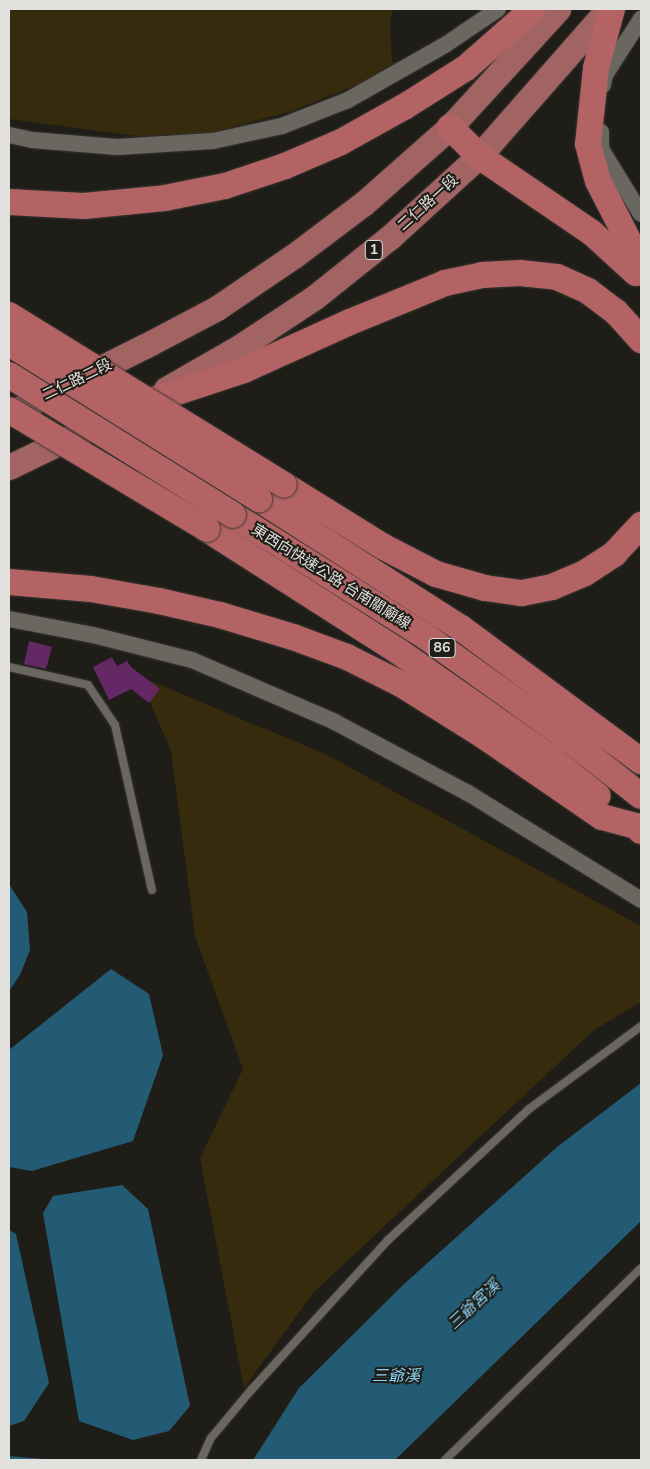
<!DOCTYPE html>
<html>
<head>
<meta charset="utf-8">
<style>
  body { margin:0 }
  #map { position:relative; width:650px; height:1469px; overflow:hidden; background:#1f1d17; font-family:"Nunito Sans","Noto Sans TC",sans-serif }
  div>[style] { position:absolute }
  .green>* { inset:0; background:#372b0d }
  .water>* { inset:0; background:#235b75 }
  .pier>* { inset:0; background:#1f1d17 }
  .building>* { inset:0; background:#642865 }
  .roads { filter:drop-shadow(0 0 1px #393734) drop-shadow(0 0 1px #393734) }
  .service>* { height:8px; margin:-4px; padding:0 4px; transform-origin:4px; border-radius:4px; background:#6a6761 }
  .minor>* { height:16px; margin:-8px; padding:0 8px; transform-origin:8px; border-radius:8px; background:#6a6761 }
  .primary>* { height:25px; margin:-12.5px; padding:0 12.5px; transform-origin:12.5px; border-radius:12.5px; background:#a26463 }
  .trunk>* { height:26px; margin:-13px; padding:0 13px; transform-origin:13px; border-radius:13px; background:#b46364 }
  .bridges { filter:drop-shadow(0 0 1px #393734) drop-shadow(0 0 1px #393734) }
  .trunk-bridge>* { height:26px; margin:-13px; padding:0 13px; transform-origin:13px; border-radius:13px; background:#b46364 }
  span { translate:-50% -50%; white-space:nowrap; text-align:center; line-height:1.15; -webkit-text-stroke:4px #1f1d17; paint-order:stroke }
  .shield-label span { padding:1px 4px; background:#1f1d17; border:1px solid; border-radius:4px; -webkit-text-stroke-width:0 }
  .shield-label { font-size:14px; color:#e3e1de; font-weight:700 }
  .street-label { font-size:15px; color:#e3e1de }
  .water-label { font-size:16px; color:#8ad4f9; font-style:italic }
  .frame { position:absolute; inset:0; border:10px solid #e3e1de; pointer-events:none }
</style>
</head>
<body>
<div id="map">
  <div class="green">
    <div style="clip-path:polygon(9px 9px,393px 9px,390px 22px,392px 64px,359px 84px,289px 112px,209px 133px,136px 136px,9px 119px)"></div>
    <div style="clip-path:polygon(139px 676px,327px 755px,641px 926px,641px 1002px,594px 1030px,314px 1292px,244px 1388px,200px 1158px,243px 1069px,195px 936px,171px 751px)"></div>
  </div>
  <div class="water">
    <div style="clip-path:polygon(9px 884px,27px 912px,30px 950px,20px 975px,9px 991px)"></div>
    <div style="clip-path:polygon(111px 969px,149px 994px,163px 1055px,133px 1141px,32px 1171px,9px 1167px,9px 1050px)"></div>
    <div style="clip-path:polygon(641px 1083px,641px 1221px,395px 1460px,253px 1460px,299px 1388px,403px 1285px,557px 1147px)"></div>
    <div style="clip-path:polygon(122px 1185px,148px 1209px,190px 1406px,169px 1431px,133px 1440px,79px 1421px,43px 1213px,53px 1196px)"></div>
    <div style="clip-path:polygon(9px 1230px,16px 1234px,49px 1383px,24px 1421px,9px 1426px)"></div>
    <div style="clip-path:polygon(9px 1456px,56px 1460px,9px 1460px)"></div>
  </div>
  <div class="pier">
    <div style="clip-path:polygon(571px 9px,641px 9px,641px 36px,629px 51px)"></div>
  </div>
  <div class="building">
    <div style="clip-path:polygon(29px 641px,52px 647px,46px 669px,24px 664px)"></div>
    <div style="clip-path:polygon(112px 657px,117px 666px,127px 661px,131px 667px,160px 689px,149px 703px,131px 689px,109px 700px,93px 667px)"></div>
  </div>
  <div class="roads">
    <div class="service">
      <div style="left:9px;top:667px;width:81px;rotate:12.8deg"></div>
      <div style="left:88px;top:685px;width:48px;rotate:56deg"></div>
      <div style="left:115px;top:725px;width:169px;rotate:77.4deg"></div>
      <div style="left:201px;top:1460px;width:24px;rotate:-66deg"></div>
      <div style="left:211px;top:1438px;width:64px;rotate:-50.1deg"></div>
      <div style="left:252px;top:1389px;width:202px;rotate:-47.6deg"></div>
      <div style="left:388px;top:1240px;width:192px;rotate:-42.9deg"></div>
      <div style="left:529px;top:1109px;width:139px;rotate:-36.5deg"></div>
      <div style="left:445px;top:1460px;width:274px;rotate:-44.4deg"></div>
    </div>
    <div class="minor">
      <div style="left:603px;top:85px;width:10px;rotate:-79deg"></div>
      <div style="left:605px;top:75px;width:67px;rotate:-57.3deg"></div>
      <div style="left:601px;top:132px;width:17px;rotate:90deg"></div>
      <div style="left:601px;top:149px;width:76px;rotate:58.4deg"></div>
      <div style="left:9px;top:135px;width:24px;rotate:12deg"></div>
      <div style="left:32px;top:140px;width:85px;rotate:4.7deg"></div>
      <div style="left:117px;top:147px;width:96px;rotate:-3.6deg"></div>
      <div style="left:213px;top:141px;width:71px;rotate:-12.3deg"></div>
      <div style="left:282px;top:126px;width:71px;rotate:-21.5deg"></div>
      <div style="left:348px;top:100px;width:112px;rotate:-29.6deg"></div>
      <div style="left:445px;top:45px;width:64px;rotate:-34.2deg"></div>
      <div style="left:9px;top:619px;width:86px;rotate:10.8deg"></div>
      <div style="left:93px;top:635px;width:102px;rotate:14.2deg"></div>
      <div style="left:192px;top:660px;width:154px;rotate:23.4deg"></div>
      <div style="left:333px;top:721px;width:153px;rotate:28.1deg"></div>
      <div style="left:468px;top:793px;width:203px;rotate:31.7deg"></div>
    </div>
    <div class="primary">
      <div style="left:166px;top:389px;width:86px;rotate:-29.8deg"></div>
      <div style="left:241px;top:346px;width:89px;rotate:-33.5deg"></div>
      <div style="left:315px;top:297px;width:96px;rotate:-38.7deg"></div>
      <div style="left:390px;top:237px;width:120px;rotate:-42.3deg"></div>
      <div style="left:479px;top:156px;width:196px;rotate:-48.7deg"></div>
      <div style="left:9px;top:414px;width:152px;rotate:-26.6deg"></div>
      <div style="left:145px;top:346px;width:81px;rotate:-27.8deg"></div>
      <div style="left:217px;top:308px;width:94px;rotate:-34.2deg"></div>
      <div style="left:295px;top:255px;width:86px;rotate:-37deg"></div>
      <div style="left:364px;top:203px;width:115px;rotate:-41.5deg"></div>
      <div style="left:450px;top:127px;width:160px;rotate:-47.5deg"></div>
      <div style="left:9px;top:467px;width:110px;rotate:-25.9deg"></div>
    </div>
    <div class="trunk">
      <div style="left:612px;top:9px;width:61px;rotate:105.2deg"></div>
      <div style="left:596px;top:68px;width:76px;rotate:96deg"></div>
      <div style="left:588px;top:144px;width:38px;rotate:75deg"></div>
      <div style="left:598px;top:181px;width:94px;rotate:62.9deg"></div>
      <div style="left:450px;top:127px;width:41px;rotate:45deg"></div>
      <div style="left:479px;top:156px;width:135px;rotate:34.2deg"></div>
      <div style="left:591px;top:232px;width:61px;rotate:42.3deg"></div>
      <div style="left:9px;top:202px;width:75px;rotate:3.1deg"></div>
      <div style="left:84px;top:206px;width:81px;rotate:-5.6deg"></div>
      <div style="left:165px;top:198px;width:61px;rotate:-11.3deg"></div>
      <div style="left:225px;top:186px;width:63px;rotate:-18.4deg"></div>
      <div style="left:285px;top:166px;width:61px;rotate:-23.2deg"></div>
      <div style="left:341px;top:142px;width:72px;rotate:-29.1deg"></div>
      <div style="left:404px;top:107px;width:73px;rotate:-32.2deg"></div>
      <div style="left:466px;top:68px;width:89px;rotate:-41.4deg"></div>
      <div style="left:138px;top:405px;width:112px;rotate:-18.3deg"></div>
      <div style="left:244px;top:370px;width:116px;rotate:-24.4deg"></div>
      <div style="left:350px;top:322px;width:103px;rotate:-22.3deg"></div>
      <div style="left:445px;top:283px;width:38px;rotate:-12deg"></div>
      <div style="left:482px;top:275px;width:38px;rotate:-3deg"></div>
      <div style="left:520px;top:273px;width:37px;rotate:6deg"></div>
      <div style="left:557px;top:277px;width:34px;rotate:24deg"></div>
      <div style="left:588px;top:291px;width:35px;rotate:37deg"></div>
      <div style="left:616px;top:312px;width:38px;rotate:48deg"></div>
      <div style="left:284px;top:485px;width:118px;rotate:31.8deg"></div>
      <div style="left:384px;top:547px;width:59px;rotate:27.4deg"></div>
      <div style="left:436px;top:574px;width:51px;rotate:15.9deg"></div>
      <div style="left:485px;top:588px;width:37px;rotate:8deg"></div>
      <div style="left:522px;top:593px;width:31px;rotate:-11deg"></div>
      <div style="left:552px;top:587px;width:36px;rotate:-23deg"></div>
      <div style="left:585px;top:573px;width:35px;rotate:-33deg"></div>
      <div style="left:614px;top:554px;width:40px;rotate:-47deg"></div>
      <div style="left:259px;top:499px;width:240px;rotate:32.6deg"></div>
      <div style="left:461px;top:628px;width:224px;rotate:36.5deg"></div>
      <div style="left:233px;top:515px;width:227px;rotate:32.2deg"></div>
      <div style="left:425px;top:636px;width:178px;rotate:35.6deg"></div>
      <div style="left:570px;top:740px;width:90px;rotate:38.3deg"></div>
      <div style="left:207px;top:529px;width:227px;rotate:32.6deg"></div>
      <div style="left:398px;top:651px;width:187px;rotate:35deg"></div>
      <div style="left:551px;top:758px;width:60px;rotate:39deg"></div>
      <div style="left:9px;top:582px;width:82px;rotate:4.9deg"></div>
      <div style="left:91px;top:589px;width:69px;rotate:10deg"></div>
      <div style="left:159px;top:601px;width:63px;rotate:12.9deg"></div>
      <div style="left:220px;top:615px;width:76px;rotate:16.8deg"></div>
      <div style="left:293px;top:637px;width:58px;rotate:20.3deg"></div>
      <div style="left:347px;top:657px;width:60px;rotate:26.6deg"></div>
      <div style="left:401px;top:684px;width:98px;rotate:32.1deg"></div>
      <div style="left:484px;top:736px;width:143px;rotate:34.5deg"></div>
      <div style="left:602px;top:817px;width:35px;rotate:15deg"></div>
      <div style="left:636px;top:826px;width:7px;rotate:45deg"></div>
    </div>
  </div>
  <div class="bridges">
    <div class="trunk-bridge">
      <div style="left:9px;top:315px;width:323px;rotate:31.7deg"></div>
      <div style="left:9px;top:343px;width:295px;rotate:32deg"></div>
      <div style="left:9px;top:375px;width:264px;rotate:32deg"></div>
      <div style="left:9px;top:410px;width:231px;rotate:31deg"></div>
    </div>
  </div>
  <div class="shield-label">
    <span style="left:374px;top:250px">1</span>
    <span style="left:442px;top:648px">86</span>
  </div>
  <div class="street-label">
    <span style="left:428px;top:203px;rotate:-42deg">二仁路一段</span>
    <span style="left:77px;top:380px;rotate:-26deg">二仁路二段</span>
    <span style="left:331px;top:577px;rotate:32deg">東西向快速公路 台南關廟線</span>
  </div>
  <div class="water-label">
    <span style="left:474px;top:1305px;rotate:-43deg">三爺宮溪</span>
    <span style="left:396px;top:1376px">三爺溪</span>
  </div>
  <div class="frame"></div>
</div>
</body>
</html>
